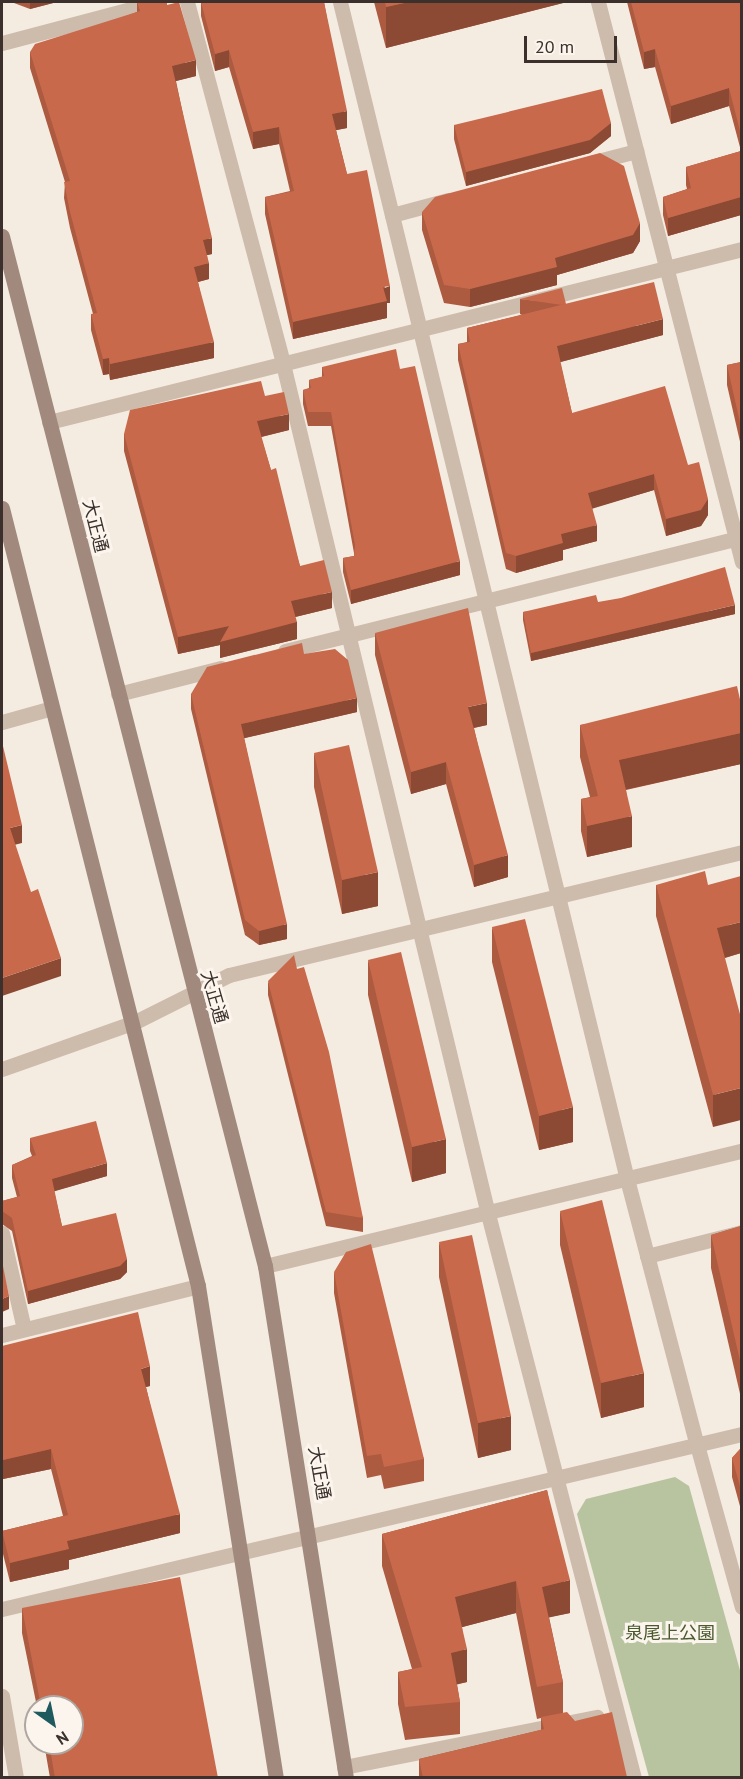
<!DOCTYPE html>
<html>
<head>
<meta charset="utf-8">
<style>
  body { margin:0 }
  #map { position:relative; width:743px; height:1779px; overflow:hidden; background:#f4ebe1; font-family:"PT Sans","Noto Sans JP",sans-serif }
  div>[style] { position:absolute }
  .green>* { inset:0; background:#b8c4a0 }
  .minor>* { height:15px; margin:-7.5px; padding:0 7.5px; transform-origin:7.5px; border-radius:7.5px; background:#cdbbac }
  .tertiary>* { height:15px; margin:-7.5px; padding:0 7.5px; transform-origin:7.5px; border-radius:7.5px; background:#cdbbac }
  .secondary>* { height:15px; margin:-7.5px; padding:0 7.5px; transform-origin:7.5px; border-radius:7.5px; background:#a18a7d }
  .wall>* { inset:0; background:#ac5a40 }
  .shaded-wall>* { inset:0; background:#8c4a34 }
  .building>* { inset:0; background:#c8694b }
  span { translate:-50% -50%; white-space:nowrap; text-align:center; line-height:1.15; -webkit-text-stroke:6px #fbf5ee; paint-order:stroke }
  .street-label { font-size:18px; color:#3b302b }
  .park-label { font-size:18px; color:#4a5a2e }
  .frame { position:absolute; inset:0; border:3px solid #3b302b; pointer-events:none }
  .north { position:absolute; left:24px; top:1695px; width:60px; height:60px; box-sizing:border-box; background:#fbf5ee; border:2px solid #aea6a0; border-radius:50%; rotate:147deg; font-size:16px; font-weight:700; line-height:24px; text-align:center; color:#3b302b }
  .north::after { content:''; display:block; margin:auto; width:21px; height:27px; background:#1f5a5e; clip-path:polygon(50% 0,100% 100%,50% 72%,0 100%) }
  .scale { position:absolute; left:524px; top:36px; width:93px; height:27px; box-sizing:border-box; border:3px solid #3b302b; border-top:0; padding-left:8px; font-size:18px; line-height:21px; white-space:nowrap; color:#3b302b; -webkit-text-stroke:4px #fbf5ee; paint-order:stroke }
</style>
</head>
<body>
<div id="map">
  <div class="green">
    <div style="clip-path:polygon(675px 1477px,689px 1486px,741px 1674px,741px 1777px,649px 1777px,577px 1514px,586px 1499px)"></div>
  </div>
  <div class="minor">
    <div style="left:187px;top:2px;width:375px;rotate:75.1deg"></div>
    <div style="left:283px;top:364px;width:874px;rotate:76.44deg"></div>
    <div style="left:488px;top:1214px;width:583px;rotate:75.49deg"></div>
    <div style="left:340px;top:2px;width:1211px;rotate:76.3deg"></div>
    <div style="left:627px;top:1179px;width:275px;rotate:75.3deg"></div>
    <div style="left:598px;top:2px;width:578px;rotate:75.58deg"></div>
    <div style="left:2px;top:43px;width:160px;rotate:-14.8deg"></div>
    <div style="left:590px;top:163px;width:48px;rotate:-14.6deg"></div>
    <div style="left:392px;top:215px;width:58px;rotate:-15deg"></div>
    <div style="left:49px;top:422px;width:636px;rotate:-14.01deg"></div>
    <div style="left:285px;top:651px;width:471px;rotate:-14deg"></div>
    <div style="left:118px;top:694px;width:106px;rotate:-14.2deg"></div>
    <div style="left:135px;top:1022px;width:105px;rotate:-26.6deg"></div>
    <div style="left:229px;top:975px;width:528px;rotate:-13.48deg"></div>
    <div style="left:2px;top:1233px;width:98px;rotate:77.1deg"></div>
    <div style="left:647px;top:1256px;width:98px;rotate:-14.2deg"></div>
    <div style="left:265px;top:1266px;width:491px;rotate:-13.6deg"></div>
    <div style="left:2px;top:1696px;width:83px;rotate:80.3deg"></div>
    <div style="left:344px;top:1767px;width:258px;rotate:-11.2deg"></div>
  </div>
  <div class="tertiary">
    <div style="left:666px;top:268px;width:78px;rotate:-14deg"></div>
    <div style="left:2px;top:722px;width:52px;rotate:-15.6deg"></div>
    <div style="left:2px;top:1069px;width:141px;rotate:-19.5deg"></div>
    <div style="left:2px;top:1335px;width:202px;rotate:-14deg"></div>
    <div style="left:697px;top:1445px;width:168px;rotate:74.5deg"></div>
    <div style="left:2px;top:1609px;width:760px;rotate:-13.31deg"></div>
  </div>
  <div class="secondary">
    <div style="left:2px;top:236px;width:1063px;rotate:75.68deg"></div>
    <div style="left:265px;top:1266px;width:518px;rotate:81.01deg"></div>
    <div style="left:2px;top:508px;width:802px;rotate:75.86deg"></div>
    <div style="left:198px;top:1286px;width:498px;rotate:81deg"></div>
  </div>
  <div class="wall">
    <div style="clip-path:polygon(13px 2px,57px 2px,30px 9px,14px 3px)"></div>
    <div style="clip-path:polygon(137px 2px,196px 76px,176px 81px,212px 254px,207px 255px,209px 279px,198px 282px,214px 358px,110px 380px,109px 374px,103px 375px,91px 330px,91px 314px,93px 314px,70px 228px,64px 198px,65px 182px,30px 68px,30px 52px,137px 12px)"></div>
    <div style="clip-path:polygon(201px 2px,324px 2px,347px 128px,336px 130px,347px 174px,390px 303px,387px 303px,387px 318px,293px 339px,265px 214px,265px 197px,290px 191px,279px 144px,253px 149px,229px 67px,215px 71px,201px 16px)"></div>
    <div style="clip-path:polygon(374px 2px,567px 2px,386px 48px)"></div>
    <div style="clip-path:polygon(627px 2px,741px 2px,741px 215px,668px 236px,663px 215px,663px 197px,687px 189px,686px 185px,686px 167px,741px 151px,729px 106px,671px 124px,655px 67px,644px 69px)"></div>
    <div style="clip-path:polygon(454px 125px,611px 136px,590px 153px,466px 186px,454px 139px)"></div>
    <div style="clip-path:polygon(422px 212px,640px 241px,633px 253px,557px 275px,557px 285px,470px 307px,444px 303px,422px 230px)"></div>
    <div style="clip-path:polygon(520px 299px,566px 304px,663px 335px,560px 362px,572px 413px,688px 465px,708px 515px,701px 526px,666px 536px,654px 490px,592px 508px,597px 541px,563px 550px,563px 560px,516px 573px,506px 569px,458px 360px,458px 344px,467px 342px,467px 328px,522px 315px,520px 314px)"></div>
    <div style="clip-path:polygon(741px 362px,741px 446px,727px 385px,727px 365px)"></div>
    <div style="clip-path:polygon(322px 367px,400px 369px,460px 575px,351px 604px,343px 572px,343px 558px,354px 556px,354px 553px,331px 426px,308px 426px,303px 404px,303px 390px,309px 388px,309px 380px,322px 377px)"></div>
    <div style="clip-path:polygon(265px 396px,289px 430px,261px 437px,300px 566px,332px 608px,295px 617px,297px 639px,220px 658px,220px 645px,178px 654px,124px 451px,124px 434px)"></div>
    <div style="clip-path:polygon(598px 602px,735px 614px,531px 661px,523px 620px,523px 612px)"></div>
    <div style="clip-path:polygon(375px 633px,487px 725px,474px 728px,508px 877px,474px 887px,446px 784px,411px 794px,375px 655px)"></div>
    <div style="clip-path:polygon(304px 654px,357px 712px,244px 738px,287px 939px,259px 945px,245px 935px,191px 709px,191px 694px)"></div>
    <div style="clip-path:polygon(741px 704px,741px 764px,626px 790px,632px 847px,587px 857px,581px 831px,581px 799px,590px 797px,580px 757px,580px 725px)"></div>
    <div style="clip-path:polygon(314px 753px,378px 906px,342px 914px,314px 787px)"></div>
    <div style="clip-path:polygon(656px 885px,708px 885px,741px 953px,725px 958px,713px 1127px,656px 916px)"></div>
    <div style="clip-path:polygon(492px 927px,573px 1142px,539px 1150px,492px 962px)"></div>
    <div style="clip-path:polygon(368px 960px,446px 1173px,412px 1182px,368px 995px)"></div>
    <div style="clip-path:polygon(268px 981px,363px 1218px,363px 1232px,326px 1226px,268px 995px)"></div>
    <div style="clip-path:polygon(30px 1138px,107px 1176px,54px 1191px,62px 1226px,127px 1272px,120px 1279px,28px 1304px,12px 1231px,2px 1224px,2px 1201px,17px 1197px,12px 1178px,12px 1165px,32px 1156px,30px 1151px)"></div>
    <div style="clip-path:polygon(560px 1211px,644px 1407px,601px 1418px,560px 1245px)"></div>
    <div style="clip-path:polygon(741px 1226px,741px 1398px,711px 1268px,711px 1235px)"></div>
    <div style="clip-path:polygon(439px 1242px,511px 1450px,478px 1458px,439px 1277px)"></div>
    <div style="clip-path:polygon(334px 1272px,424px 1459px,424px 1481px,384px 1489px,381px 1475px,367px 1478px,334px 1293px)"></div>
    <div style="clip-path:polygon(2px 1346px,150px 1386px,146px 1387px,180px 1533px,69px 1560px,69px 1569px,10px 1582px,2px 1550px,2px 1531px,63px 1516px,51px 1469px,3px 1479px,2px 1473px)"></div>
    <div style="clip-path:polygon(741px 1448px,741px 1510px,732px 1477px,732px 1458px)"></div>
    <div style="clip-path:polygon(547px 1490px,570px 1613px,549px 1617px,563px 1682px,563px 1713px,627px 1778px,419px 1778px,419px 1759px,541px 1730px,541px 1718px,537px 1719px,516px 1613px,462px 1627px,467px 1682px,457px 1684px,460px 1702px,460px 1734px,405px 1740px,398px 1704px,398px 1672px,412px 1669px,382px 1566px,382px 1534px)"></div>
    <div style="clip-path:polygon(22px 1608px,218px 1778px,50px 1778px,44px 1743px,72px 1743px,72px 1707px,37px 1707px,22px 1633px)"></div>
  </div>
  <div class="shaded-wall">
    <div style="clip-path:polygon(30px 2px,57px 2px,30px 9px)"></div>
    <div style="clip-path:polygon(409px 2px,567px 2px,386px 48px,386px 7px)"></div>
    <div style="clip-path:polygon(655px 49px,655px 67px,644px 69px,644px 52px)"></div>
    <div style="clip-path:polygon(229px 50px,229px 67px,215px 71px,215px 54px)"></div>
    <div style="clip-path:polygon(196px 60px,196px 76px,172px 82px,172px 66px)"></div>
    <div style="clip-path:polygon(729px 88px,729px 106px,671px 124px,671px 106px)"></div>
    <div style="clip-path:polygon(347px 111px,347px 128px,332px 131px,332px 114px)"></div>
    <div style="clip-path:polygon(611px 123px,611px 136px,590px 153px,466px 186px,466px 172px)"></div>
    <div style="clip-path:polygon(279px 127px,279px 144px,253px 149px,253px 132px)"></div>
    <div style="clip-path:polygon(741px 197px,741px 215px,668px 236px,668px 218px)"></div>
    <div style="clip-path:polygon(640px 223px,640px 241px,633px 253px,557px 275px,557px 285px,470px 307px,470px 289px,555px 258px)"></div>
    <div style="clip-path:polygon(212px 238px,212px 254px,203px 256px,203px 240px)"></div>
    <div style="clip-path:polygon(209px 263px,209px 279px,194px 283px,194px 267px)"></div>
    <div style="clip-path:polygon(390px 286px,390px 303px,387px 303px,387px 318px,293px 339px,293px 322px)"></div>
    <div style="clip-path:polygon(663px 319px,663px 335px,557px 363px,557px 346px)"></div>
    <div style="clip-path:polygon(214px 342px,214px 358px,110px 380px,110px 364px)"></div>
    <div style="clip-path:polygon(109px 358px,109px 374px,103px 375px,103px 359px)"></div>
    <div style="clip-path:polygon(289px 414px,289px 430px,257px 438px,257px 421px)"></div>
    <div style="clip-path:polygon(654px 474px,654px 490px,588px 510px,588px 493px)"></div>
    <div style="clip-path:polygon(708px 499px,708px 515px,701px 526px,666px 536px,666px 519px)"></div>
    <div style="clip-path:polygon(597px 525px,597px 541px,563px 550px,563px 560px,516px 573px,516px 556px,561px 534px)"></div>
    <div style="clip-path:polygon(460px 561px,460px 575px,351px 604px,351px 590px)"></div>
    <div style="clip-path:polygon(332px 592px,332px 608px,291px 618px,291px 601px)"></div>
    <div style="clip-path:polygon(735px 605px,735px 614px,531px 661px,531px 653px)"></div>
    <div style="clip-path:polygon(297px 622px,297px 639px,220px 658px,220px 645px,178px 654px,178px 637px,229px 626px)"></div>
    <div style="clip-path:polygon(357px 698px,357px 712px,241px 739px,241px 724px)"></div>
    <div style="clip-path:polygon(487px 703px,487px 725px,468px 729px,468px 707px)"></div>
    <div style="clip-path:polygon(741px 733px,741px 764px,619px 791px,619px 760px)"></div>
    <div style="clip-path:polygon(446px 762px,446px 784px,411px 794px,411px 772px)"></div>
    <div style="clip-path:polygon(632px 816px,632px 847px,587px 857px,587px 826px)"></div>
    <div style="clip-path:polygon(22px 825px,22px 843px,10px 846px,10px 828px)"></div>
    <div style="clip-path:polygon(508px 855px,508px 877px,474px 887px,474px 865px)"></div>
    <div style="clip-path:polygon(378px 872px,378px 906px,342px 914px,342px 880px)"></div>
    <div style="clip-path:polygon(741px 922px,741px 953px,717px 960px,717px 928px)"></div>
    <div style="clip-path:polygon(287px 924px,287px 939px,259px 945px,259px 931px)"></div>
    <div style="clip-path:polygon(61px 958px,61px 976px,2px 996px,2px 978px)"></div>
    <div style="clip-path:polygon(741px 1088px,741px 1120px,713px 1127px,713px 1095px)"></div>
    <div style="clip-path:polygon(573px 1107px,573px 1142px,539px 1150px,539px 1116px)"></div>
    <div style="clip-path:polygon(446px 1139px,446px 1173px,412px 1182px,412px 1147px)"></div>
    <div style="clip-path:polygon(107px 1163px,107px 1176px,52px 1192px,52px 1179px)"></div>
    <div style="clip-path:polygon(127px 1259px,127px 1272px,120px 1279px,28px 1304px,28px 1291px)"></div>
    <div style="clip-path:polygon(9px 1296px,9px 1309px,2px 1312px,2px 1299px)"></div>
    <div style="clip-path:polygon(150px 1366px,150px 1386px,141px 1388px,141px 1369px)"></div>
    <div style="clip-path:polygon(644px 1373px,644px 1407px,601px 1418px,601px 1383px)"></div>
    <div style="clip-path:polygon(511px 1416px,511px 1450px,478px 1458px,478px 1423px)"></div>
    <div style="clip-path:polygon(51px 1449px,51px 1469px,3px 1479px,3px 1460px)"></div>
    <div style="clip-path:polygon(180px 1514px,180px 1533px,69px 1560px,69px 1569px,10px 1582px,10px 1563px,67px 1541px)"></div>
    <div style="clip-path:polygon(570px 1580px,570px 1613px,542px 1619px,542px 1587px)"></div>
    <div style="clip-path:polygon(516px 1581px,516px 1613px,455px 1629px,455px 1597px)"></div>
    <div style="clip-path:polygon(467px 1649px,467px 1682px,451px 1686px,451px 1653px)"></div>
  </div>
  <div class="building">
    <div style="clip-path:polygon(137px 2px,167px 2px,167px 5px,179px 2px,196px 60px,172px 66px,212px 238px,203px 240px,209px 263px,194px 267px,214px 342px,110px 364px,109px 358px,103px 359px,91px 314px,97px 313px,70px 212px,64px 182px,70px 181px,30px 52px,35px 44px,140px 11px)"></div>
    <div style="clip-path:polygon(201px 2px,324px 2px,347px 111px,332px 114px,347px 174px,367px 170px,390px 286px,383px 287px,387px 301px,293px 322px,265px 197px,294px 191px,279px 127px,253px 132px,229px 50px,215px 54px)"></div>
    <div style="clip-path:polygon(385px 2px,409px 2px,386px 7px)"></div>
    <div style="clip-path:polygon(631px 2px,741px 2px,741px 135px,729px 88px,671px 106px,655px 49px,644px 52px)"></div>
    <div style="clip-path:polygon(602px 89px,611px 123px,590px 140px,466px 172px,454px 125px)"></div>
    <div style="clip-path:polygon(741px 151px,741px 197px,668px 218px,663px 197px,691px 188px,686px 167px)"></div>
    <div style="clip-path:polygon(600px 153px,624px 166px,640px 223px,633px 235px,555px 258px,557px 267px,470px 289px,444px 285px,422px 212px,435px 197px)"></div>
    <div style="clip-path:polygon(654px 282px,663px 319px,557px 346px,572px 413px,665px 386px,688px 465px,699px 462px,708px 499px,701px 510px,666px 519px,654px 474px,588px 493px,597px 525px,561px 534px,563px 543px,516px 556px,506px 553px,458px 344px,470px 342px,467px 328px)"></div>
    <div style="clip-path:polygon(562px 288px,566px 304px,562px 305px,520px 299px)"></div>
    <div style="clip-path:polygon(396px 349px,400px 369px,415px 366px,460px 561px,351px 590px,343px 558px,354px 556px,355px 545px,331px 412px,308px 412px,303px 390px,311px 388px,309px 380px,324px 376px,322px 367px)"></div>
    <div style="clip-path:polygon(741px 362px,741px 427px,727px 365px)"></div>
    <div style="clip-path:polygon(261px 381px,265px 396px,284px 392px,289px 414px,257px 421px,271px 470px,276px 468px,300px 566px,324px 560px,332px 592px,291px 601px,297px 622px,220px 642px,229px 626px,178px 637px,124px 434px,130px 410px)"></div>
    <div style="clip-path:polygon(725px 567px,735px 605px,531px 653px,523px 612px,596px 595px,598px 602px,621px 598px)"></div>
    <div style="clip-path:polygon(468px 608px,487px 703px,468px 707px,508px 855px,474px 865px,446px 762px,411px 772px,375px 633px)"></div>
    <div style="clip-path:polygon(302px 643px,304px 654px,335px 649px,348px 660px,357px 698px,241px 724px,287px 924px,259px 931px,245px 920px,191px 694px,207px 667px)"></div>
    <div style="clip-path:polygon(737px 686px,741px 704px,741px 733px,619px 760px,632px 816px,587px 826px,581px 799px,598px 796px,580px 725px)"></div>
    <div style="clip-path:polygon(2px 742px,22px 825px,10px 828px,31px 892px,38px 889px,61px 958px,2px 978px)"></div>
    <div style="clip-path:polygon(349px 745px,378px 872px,342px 880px,314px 753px)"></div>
    <div style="clip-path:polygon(705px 871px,708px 885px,741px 876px,741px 922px,717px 928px,741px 1018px,741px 1088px,713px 1095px,656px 885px)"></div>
    <div style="clip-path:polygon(525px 919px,573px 1107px,539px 1116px,492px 927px)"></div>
    <div style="clip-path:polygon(401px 952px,446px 1139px,412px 1147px,368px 960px)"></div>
    <div style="clip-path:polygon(294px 955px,297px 969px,304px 967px,329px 1052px,363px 1218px,326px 1212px,268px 981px)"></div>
    <div style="clip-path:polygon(96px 1121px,107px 1163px,52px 1179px,62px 1226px,116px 1213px,127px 1259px,120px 1266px,28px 1291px,12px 1218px,2px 1211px,2px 1201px,20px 1196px,12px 1165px,36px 1155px,30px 1138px)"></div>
    <div style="clip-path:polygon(602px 1200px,644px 1373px,601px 1383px,560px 1211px)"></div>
    <div style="clip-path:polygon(741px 1226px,741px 1365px,711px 1235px)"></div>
    <div style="clip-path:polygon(472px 1235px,511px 1416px,478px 1423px,439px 1242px)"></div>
    <div style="clip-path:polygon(371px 1244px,424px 1459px,384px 1467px,381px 1454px,367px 1456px,334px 1272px,346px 1252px)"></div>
    <div style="clip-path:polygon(2px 1261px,9px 1296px,2px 1299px)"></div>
    <div style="clip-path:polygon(138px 1312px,150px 1366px,141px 1369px,180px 1514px,67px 1541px,69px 1549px,10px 1563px,2px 1531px,68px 1515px,51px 1449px,3px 1460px,2px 1454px,2px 1346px)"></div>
    <div style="clip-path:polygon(741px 1448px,741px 1490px,732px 1458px,740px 1449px)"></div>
    <div style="clip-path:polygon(547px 1490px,570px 1580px,542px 1587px,563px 1682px,537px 1687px,516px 1581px,455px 1597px,467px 1649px,451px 1653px,460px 1702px,405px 1707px,398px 1672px,422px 1667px,382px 1534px)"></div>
    <div style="clip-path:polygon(180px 1577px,218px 1778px,55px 1778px,49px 1743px,72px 1743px,72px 1707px,41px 1707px,22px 1608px)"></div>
    <div style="clip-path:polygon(567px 1712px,575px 1721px,612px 1712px,627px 1777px,423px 1778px,419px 1759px,544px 1729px,541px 1717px)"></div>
  </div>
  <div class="street-label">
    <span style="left:95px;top:526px;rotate:76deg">大正通</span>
    <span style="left:214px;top:997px;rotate:74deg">大正通</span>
    <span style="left:319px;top:1473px;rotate:80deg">大正通</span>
  </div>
  <div class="park-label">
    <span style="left:670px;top:1633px">泉尾上公園</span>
  </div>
  <div class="frame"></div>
  <div class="north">N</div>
  <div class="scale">20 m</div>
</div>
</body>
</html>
